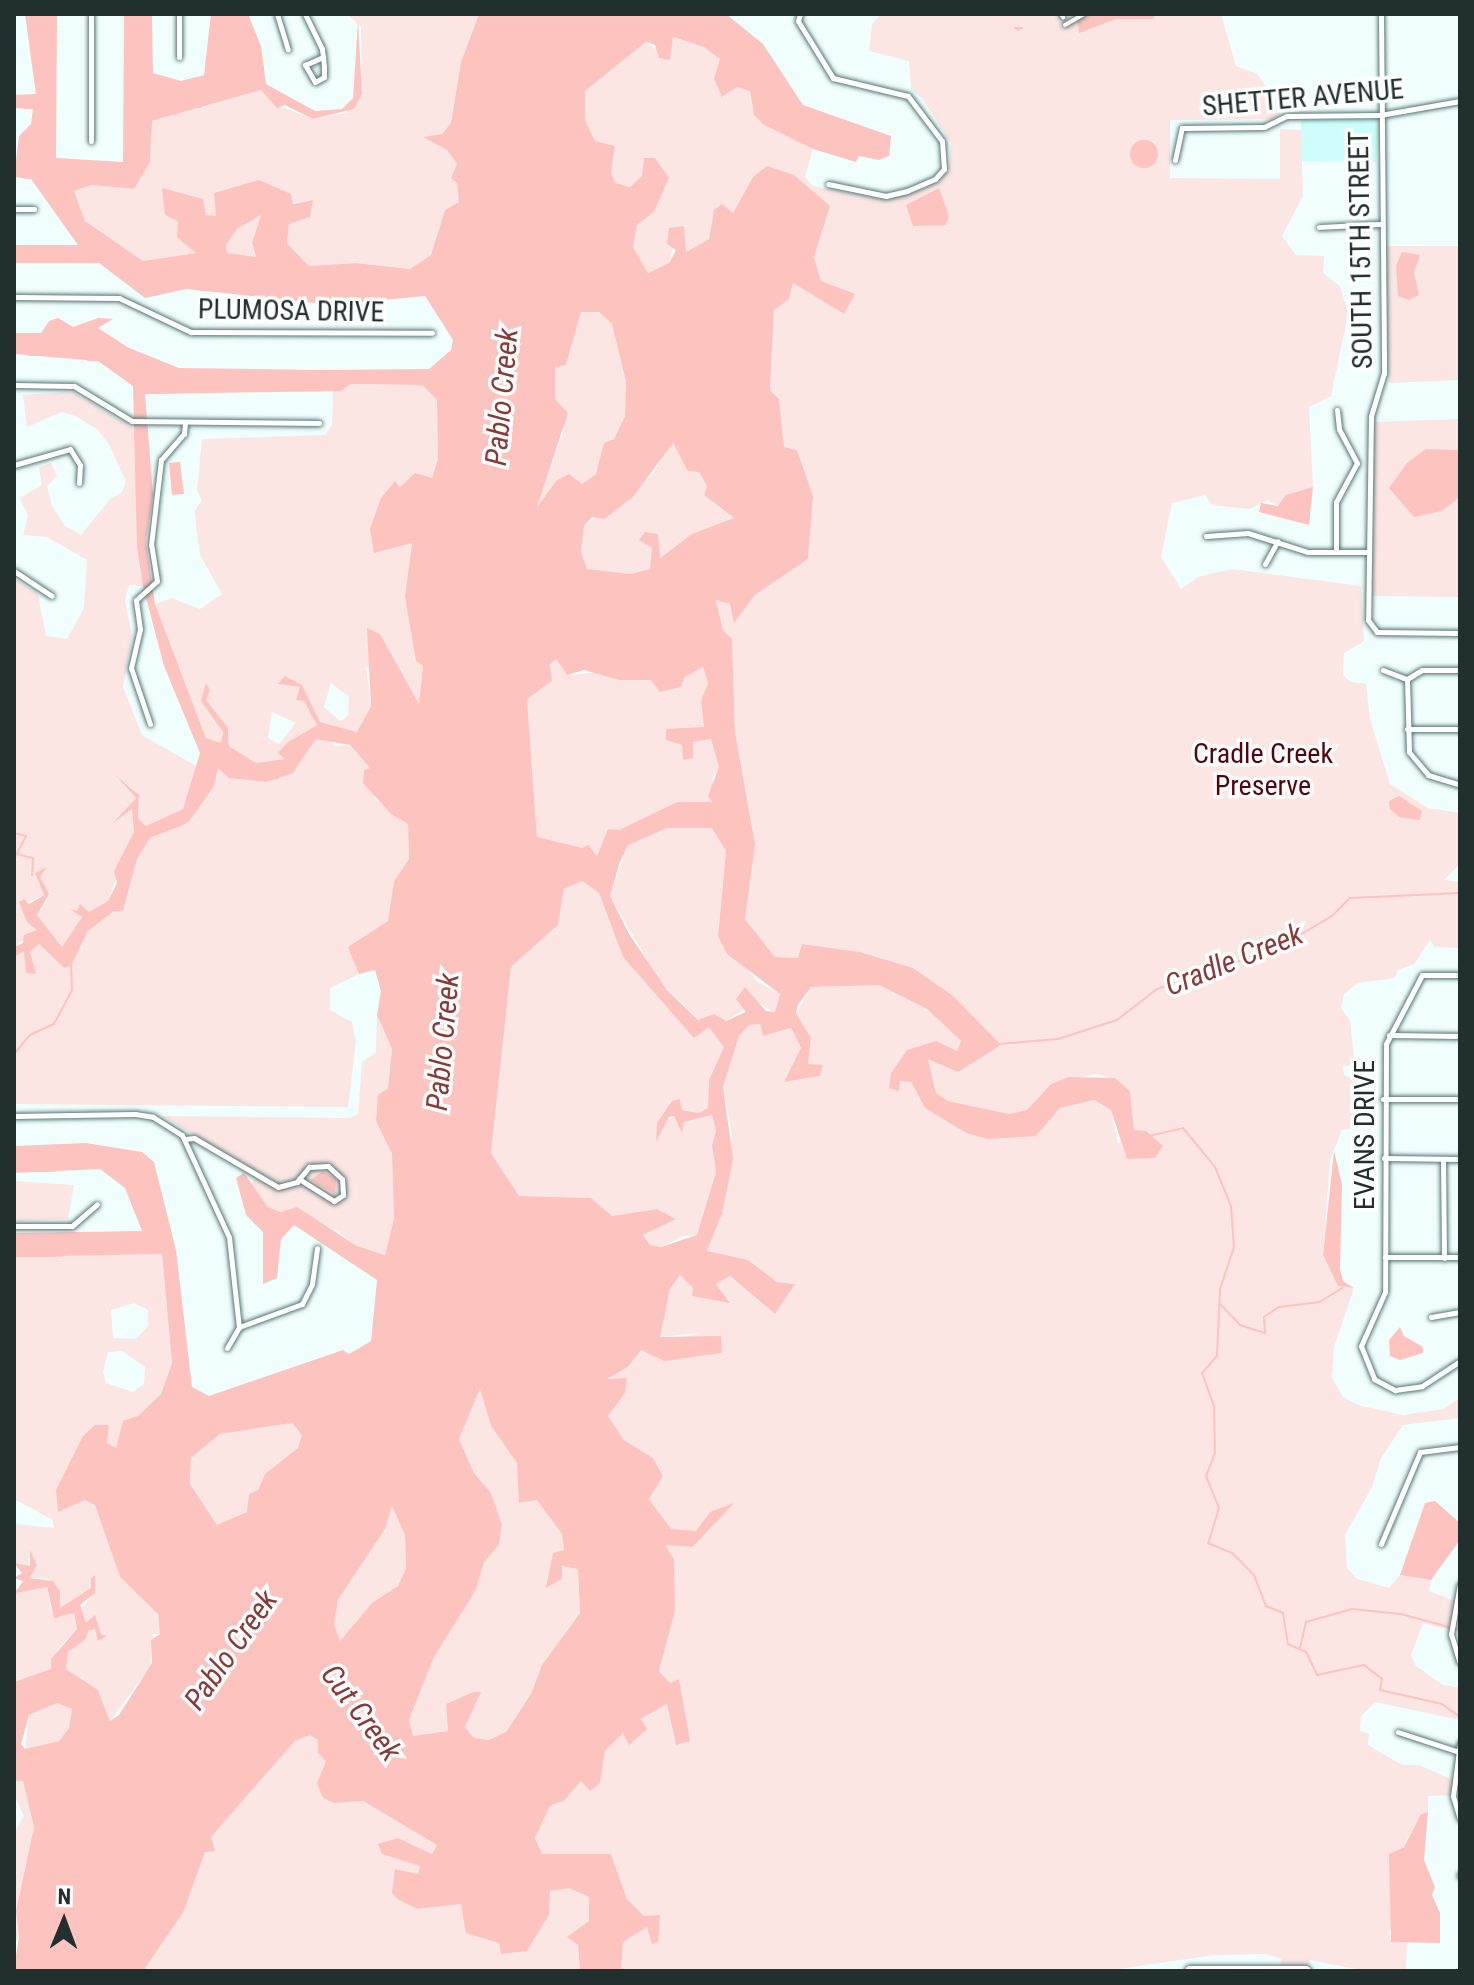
<!DOCTYPE html>
<html>
<head>
<meta charset="utf-8">
<style>
  body { margin:0 }
  #map { position:relative; width:1474px; height:1985px; overflow:hidden; background:#f0fffe; font-family:"Roboto Condensed",sans-serif }
  div>[style] { position:absolute }
  .built>* { inset:0; background:#cefefb }
  .green>* { inset:0; background:#fbe6e4 }
  .water>* { inset:0; background:#fcc3bf }
  .round { border-radius:50% }
  .stream>* { height:2px; margin:-1px; padding:0 1px; transform-origin:1px; border-radius:1px; background:#fcc3bf }
  .roads { filter:drop-shadow(0 0 2px #557775) drop-shadow(0 0 2px #557775) }
  .pedestrian>* { height:4px; margin:-2px; padding:0 2px; transform-origin:2px; border-radius:2px; background:#fff }
  .minor>* { height:5px; margin:-2.5px; padding:0 2.5px; transform-origin:2.5px; border-radius:2.5px; background:#fff }
  .motorway>* { height:10px; margin:-5px; padding:0 5px; transform-origin:5px; border-radius:5px; background:#fff }
  span { translate:-50% -50%; white-space:nowrap; text-align:center; line-height:1.15; -webkit-text-stroke:7px #fff; paint-order:stroke }
  .street-label { font-size:28px; color:#21302f }
  .park-label { font-size:28px; color:#56030e }
  .water-label { font-size:30px; color:#8b3839; font-style:italic }
  .frame { position:absolute; inset:0; border:16px solid #21302f; pointer-events:none }
  .north { position:absolute; left:24px; top:1881px; width:80px; height:80px; -webkit-text-stroke:6px #fff; paint-order:stroke; rotate:1deg; font-size:22px; font-weight:700; line-height:32px; text-align:center; color:#21302f }
  .north::after { content:''; display:block; margin:auto; width:28px; height:36px; background:#21302f; clip-path:polygon(50% 0,100% 100%,50% 72%,0 100%) }
</style>
</head>
<body>
<div id="map">
  <div class="built">
    <div style="clip-path:polygon(1377px 119px,1377px 162px,1300px 161px,1301px 120px)"></div>
  </div>
  <div class="green">
    <div style="clip-path:polygon(347px 14px,479px 14px,461px 62px,451px 123px,442px 134px,424px 137px,447px 150px,457px 164px,460px 202px,445px 210px,431px 255px,411px 269px,356px 263px,309px 266px,287px 243px,289px 224px,312px 200px,178px 221px,197px 253px,143px 261px,85px 221px,74px 191px,92px 185px,134px 189px,150px 162px,151px 122px,262px 90px,277px 105px,313px 119px,346px 113px,362px 94px,361px 27px)"></div>
    <div style="clip-path:polygon(881px 14px,1221px 14px,1236px 66px,1257px 74px,1284px 111px,1272px 119px,1170px 120px,1170px 178px,1280px 179px,1280px 129px,1301px 130px,1303px 196px,1282px 236px,1296px 255px,1324px 256px,1323px 273px,1340px 286px,1348px 314px,1331px 396px,1309px 407px,1313px 487px,1278px 506px,1268px 500px,1250px 509px,1212px 505px,1205px 495px,1172px 503px,1161px 557px,1181px 589px,1198px 577px,1232px 569px,1361px 586px,1364px 641px,1344px 653px,1343px 675px,1351px 682px,1366px 684px,1370px 719px,1390px 784px,1428px 808px,1460px 813px,1460px 864px,1444px 880px,1460px 882px,1460px 948px,1435px 947px,1430px 940px,1414px 964px,1398px 970px,1395px 978px,1358px 983px,1344px 994px,1341px 1008px,1350px 1020px,1354px 1058px,1352px 1065px,1342px 1067px,1345px 1076px,1354px 1078px,1359px 1128px,1342px 1130px,1330px 1160px,1323px 1255px,1338px 1286px,1354px 1288px,1334px 1347px,1332px 1377px,1343px 1397px,1358px 1405px,1403px 1415px,1444px 1409px,1460px 1398px,1460px 1418px,1403px 1425px,1381px 1458px,1372px 1487px,1345px 1535px,1347px 1568px,1357px 1579px,1389px 1588px,1400px 1575px,1431px 1580px,1429px 1591px,1460px 1603px,1460px 1633px,1423px 1623px,1411px 1655px,1416px 1666px,1443px 1685px,1460px 1688px,1460px 1720px,1375px 1702px,1361px 1716px,1360px 1731px,1369px 1734px,1368px 1745px,1402px 1765px,1419px 1765px,1460px 1783px,1460px 1795px,1428px 1796px,1428px 1812px,1421px 1814px,1403px 1847px,1389px 1854px,1393px 1920px,1389px 1933px,1391px 1942px,1407px 1942px,1406px 1968px,1412px 1971px,1366px 1971px,1310px 1960px,1308px 1971px,1279px 1971px,1281px 1959px,1266px 1954px,1214px 1955px,1105px 1971px,621px 1971px,623px 1942px,648px 1926px,657px 1942px,644px 1916px,627px 1899px,611px 1854px,541px 1854px,535px 1838px,550px 1806px,565px 1800px,581px 1781px,600px 1783px,605px 1751px,623px 1733px,646px 1730px,641px 1720px,667px 1704px,676px 1745px,689px 1741px,679px 1679px,670px 1683px,659px 1671px,675px 1611px,665px 1544px,694px 1547px,732px 1504px,710px 1512px,696px 1531px,671px 1530px,649px 1499px,663px 1475px,653px 1458px,624px 1440px,608px 1416px,625px 1393px,605px 1380px,628px 1367px,641px 1350px,700px 1333px,659px 1337px,670px 1289px,680px 1275px,693px 1288px,693px 1296px,729px 1301px,716px 1284px,729px 1276px,775px 1314px,795px 1284px,777px 1282px,748px 1260px,707px 1252px,722px 1214px,732px 1134px,723px 1087px,739px 1036px,748px 1025px,760px 1024px,763px 1036px,791px 1028px,808px 1064px,811px 1038px,796px 1013px,811px 987px,879px 985px,927px 1009px,961px 1041px,957px 1052px,936px 1042px,907px 1050px,891px 1073px,911px 1082px,925px 1108px,966px 1133px,1036px 1136px,1060px 1108px,1094px 1100px,1111px 1110px,1118px 1144px,1134px 1130px,1130px 1091px,1114px 1078px,1095px 1074px,1051px 1084px,1027px 1110px,1009px 1114px,948px 1101px,936px 1093px,928px 1058px,1000px 1045px,952px 995px,913px 968px,860px 952px,802px 944px,798px 958px,775px 957px,745px 918px,751px 821px,735px 732px,732px 639px,723px 630px,716px 599px,730px 604px,735px 622px,755px 595px,808px 559px,813px 496px,797px 450px,784px 447px,779px 399px,770px 390px,772px 349px,774px 309px,789px 299px,793px 283px,844px 314px,821px 281px,814px 257px,829px 206px,753px 177px,732px 214px,714px 210px,709px 239px,686px 252px,674px 245px,669px 263px,648px 273px,633px 247px,637px 225px,654px 212px,659px 169px,644px 159px,642px 176px,630px 187px,616px 183px,611px 173px,615px 146px,595px 141px,585px 120px,585px 91px,646px 42px,669px 60px,672px 37px,704px 47px,721px 59px,714px 79px,723px 97px,737px 87px,750px 91px,754px 115px,764px 125px,813px 149px,805px 177px,813px 186px,887px 200px,935px 183px,949px 171px,951px 143px,922px 98px,911px 89px,909px 61px,869px 51px,872px 24px)"></div>
    <div style="clip-path:polygon(261px 215px,252px 243px,255px 257px,227px 253px,226px 245px,237px 229px)"></div>
    <div style="clip-path:polygon(1386px 246px,1460px 246px,1460px 380px,1389px 383px)"></div>
    <div style="clip-path:polygon(581px 312px,599px 312px,612px 324px,626px 382px,625px 416px,596px 474px,582px 484px,556px 481px,536px 508px,564px 430px,554px 399px,555px 366px,566px 365px)"></div>
    <div style="clip-path:polygon(evenodd,349px 384px,422px 385px,437px 400px,438px 459px,432px 479px,400px 487px,396px 481px,412px 542px,406px 597px,416px 660px,423px 665px,419px 705px,410px 693px,366px 667px,371px 706px,357px 732px,320px 722px,298px 683px,285px 676px,279px 684px,300px 687px,317px 725px,292px 740px,285px 759px,256px 763px,229px 746px,228px 728px,205px 700px,210px 690px,206px 684px,204px 705px,223px 732px,221px 743px,206px 738px,155px 604px,172px 598px,200px 609px,222px 594px,200px 555px,196px 524px,195px 510px,202px 501px,197px 490px,202px 439px,325px 435px,332px 425px,333px 391px,349px 384px,331px 683px,349px 697px,348px 716px,340px 721px,324px 707px,331px 683px,349px 384px,272px 712px,296px 723px,279px 744px,268px 738px,272px 712px)"></div>
    <div style="clip-path:polygon(73px 392px,136px 430px,137px 548px,143px 586px,129px 585px,125px 601px,132px 636px,123px 687px,142px 735px,198px 767px,183px 809px,146px 826px,138px 818px,139px 800px,133px 789px,117px 778px,136px 798px,114px 822px,132px 809px,134px 832px,108px 901px,89px 912px,80px 905px,80px 922px,62px 947px,37px 915px,48px 899px,40px 877px,45px 871px,35px 873px,44px 895px,22px 905px,27px 922px,38px 929px,14px 947px,14px 578px,38px 594px,46px 636px,67px 639px,84px 608px,87px 560px,47px 537px,23px 535px,28px 515px,20px 498px,42px 485px,39px 467px,51px 463px,57px 476px,47px 486px,52px 506px,64px 525px,81px 535px,110px 499px,122px 492px,126px 482px,110px 446px,97px 429px,75px 416px,62px 412px,27px 427px,23px 395px)"></div>
    <div style="clip-path:polygon(1460px 419px,1460px 597px,1372px 596px,1373px 422px)"></div>
    <div style="clip-path:polygon(673px 442px,688px 470px,699px 472px,707px 487px,704px 495px,735px 519px,692px 535px,659px 558px,653px 548px,650px 569px,631px 574px,587px 569px,581px 552px,584px 526px,650px 477px)"></div>
    <div style="clip-path:polygon(556px 658px,567px 675px,604px 672px,619px 680px,651px 680px,681px 687px,685px 677px,703px 667px,708px 683px,701px 701px,704px 727px,682px 745px,683px 759px,693px 742px,711px 739px,720px 767px,713px 777px,713px 803px,677px 802px,619px 830px,608px 829px,597px 856px,537px 837px,527px 699px,552px 681px,550px 664px)"></div>
    <div style="clip-path:polygon(333px 738px,334px 746px,350px 745px,371px 769px,375px 799px,408px 824px,409px 859px,394px 881px,388px 921px,349px 947px,359px 974px,330px 988px,330px 1010px,352px 1022px,356px 1042px,348px 1107px,14px 1104px,14px 957px,24px 951px,31px 972px,35px 973px,30px 952px,39px 944px,64px 968px,71px 966px,88px 931px,114px 911px,123px 911px,137px 859px,150px 838px,188px 823px,218px 767px,267px 782px,293px 773px,316px 739px)"></div>
    <div style="clip-path:polygon(712px 827px,726px 851px,718px 936px,758px 982px,780px 994px,775px 1013px,757px 1002px,725px 1021px,698px 1020px,659px 980px,610px 896px,628px 844px,667px 828px)"></div>
    <div style="clip-path:polygon(582px 881px,599px 893px,623px 957px,695px 1037px,709px 1026px,724px 1047px,709px 1080px,708px 1108px,699px 1113px,670px 1107px,657px 1123px,657px 1141px,664px 1122px,674px 1116px,682px 1132px,684px 1122px,713px 1115px,716px 1131px,712px 1147px,716px 1172px,697px 1235px,683px 1236px,661px 1247px,650px 1245px,643px 1235px,675px 1218px,657px 1209px,612px 1216px,591px 1198px,519px 1196px,491px 1153px,511px 967px,558px 925px,564px 889px)"></div>
    <div style="clip-path:polygon(377px 1015px,392px 1049px,388px 1088px,376px 1121px,392px 1154px,394px 1219px,385px 1255px,357px 1246px,336px 1230px,268px 1207px,251px 1183px,259px 1175px,163px 1116px,350px 1118px,358px 1114px,362px 1062px,376px 1052px)"></div>
    <div style="clip-path:polygon(14px 1181px,74px 1185px,68px 1219px,14px 1221px)"></div>
    <div style="clip-path:polygon(evenodd,162px 1254px,172px 1363px,161px 1394px,138px 1416px,124px 1421px,116px 1449px,107px 1443px,85px 1500px,95px 1504px,120px 1577px,156px 1611px,160px 1627px,160px 1634px,153px 1634px,150px 1667px,110px 1721px,98px 1690px,66px 1669px,68px 1652px,86px 1639px,88px 1631px,95px 1629px,99px 1641px,106px 1632px,101px 1634px,96px 1621px,86px 1623px,81px 1609px,95px 1592px,93px 1578px,92px 1588px,60px 1609px,57px 1586px,49px 1579px,30px 1578px,36px 1567px,30px 1551px,27px 1569px,14px 1563px,14px 1524px,54px 1528px,53px 1520px,14px 1499px,14px 1257px,162px 1254px,134px 1303px,148px 1310px,148px 1326px,136px 1339px,113px 1338px,111px 1310px,134px 1303px,162px 1254px,122px 1351px,145px 1367px,144px 1384px,133px 1392px,106px 1383px,103px 1372px,108px 1352px,122px 1351px)"></div>
    <div style="clip-path:polygon(480px 1389px,491px 1426px,517px 1463px,520px 1503px,537px 1499px,562px 1534px,564px 1550px,553px 1553px,553px 1572px,570px 1564px,578px 1569px,580px 1613px,542px 1665px,531px 1694px,506px 1732px,489px 1740px,474px 1738px,465px 1727px,480px 1693px,473px 1692px,446px 1704px,448px 1731px,413px 1736px,409px 1720px,434px 1657px,476px 1590px,484px 1562px,499px 1545px,502px 1525px,491px 1493px,474px 1473px,459px 1439px)"></div>
    <div style="clip-path:polygon(292px 1423px,303px 1435px,298px 1448px,265px 1474px,247px 1512px,217px 1526px,190px 1484px,191px 1458px,220px 1434px)"></div>
    <div style="clip-path:polygon(392px 1504px,405px 1535px,406px 1567px,398px 1586px,372px 1603px,340px 1642px,334px 1624px,338px 1600px,385px 1529px)"></div>
    <div style="clip-path:polygon(47px 1587px,51px 1611px,57px 1617px,74px 1613px,77px 1629px,58px 1649px,52px 1669px,14px 1682px,14px 1589px)"></div>
    <div style="clip-path:polygon(57px 1703px,72px 1709px,69px 1728px,59px 1741px,25px 1749px,29px 1715px)"></div>
    <div style="clip-path:polygon(310px 1735px,318px 1740px,326px 1761px,317px 1783px,334px 1803px,363px 1801px,437px 1845px,432px 1854px,398px 1838px,383px 1854px,420px 1865px,418px 1874px,395px 1869px,418px 1909px,461px 1904px,499px 1943px,502px 1954px,527px 1951px,549px 1915px,550px 1890px,569px 1888px,589px 1897px,589px 1921px,568px 1937px,578px 1945px,580px 1971px,143px 1971px,183px 1913px,191px 1879px,211px 1837px,295px 1741px)"></div>
    <div style="clip-path:polygon(23px 1780px,34px 1827px,16px 1910px,19px 1936px,14px 1946px,14px 1833px,24px 1816px,14px 1795px,14px 1781px)"></div>
  </div>
  <div class="water">
    <div style="clip-path:polygon(evenodd,25px 14px,57px 14px,56px 158px,123px 162px,124px 14px,152px 14px,153px 73px,181px 81px,204px 75px,211px 14px,248px 14px,261px 46px,266px 84px,315px 111px,342px 109px,353px 98px,358px 20px,362px 94px,354px 109px,313px 119px,285px 105px,277px 108px,261px 90px,152px 121px,150px 162px,134px 189px,92px 185px,74px 191px,85px 221px,143px 261px,196px 253px,177px 237px,178px 221px,165px 215px,162px 188px,203px 199px,206px 215px,216px 216px,214px 193px,259px 180px,291px 194px,293px 204px,313px 200px,310px 217px,289px 224px,287px 243px,309px 266px,356px 263px,410px 269px,431px 255px,445px 210px,459px 202px,457px 183px,451px 178px,457px 164px,447px 150px,423px 137px,442px 134px,451px 123px,461px 62px,479px 14px,726px 14px,763px 44px,803px 105px,891px 136px,889px 156px,879px 160px,859px 156px,856px 162px,813px 149px,764px 125px,754px 115px,750px 91px,737px 87px,722px 97px,714px 79px,720px 59px,704px 47px,673px 37px,670px 60px,659px 58px,655px 45px,646px 42px,585px 91px,585px 120px,595px 141px,615px 146px,611px 173px,616px 183px,630px 187px,642px 176px,644px 158px,655px 158px,669px 178px,654px 212px,637px 225px,633px 247px,648px 273px,669px 263px,676px 250px,667px 244px,669px 228px,684px 226px,686px 252px,709px 239px,714px 210px,722px 204px,733px 213px,753px 177px,767px 166px,794px 175px,830px 206px,814px 257px,821px 281px,855px 294px,844px 314px,793px 283px,789px 299px,774px 310px,770px 390px,779px 399px,784px 447px,797px 450px,813px 496px,808px 559px,755px 595px,734px 623px,730px 604px,716px 600px,723px 630px,732px 639px,735px 732px,755px 844px,745px 919px,775px 957px,798px 958px,802px 944px,860px 952px,913px 968px,952px 995px,1001px 1045px,958px 1072px,928px 1059px,936px 1093px,948px 1101px,1009px 1114px,1027px 1110px,1051px 1084px,1069px 1077px,1115px 1078px,1130px 1091px,1134px 1130px,1146px 1131px,1163px 1146px,1155px 1158px,1127px 1159px,1111px 1110px,1094px 1100px,1060px 1108px,1036px 1136px,988px 1139px,966px 1133px,925px 1108px,911px 1082px,900px 1081px,899px 1091px,889px 1088px,891px 1073px,907px 1050px,936px 1041px,957px 1051px,961px 1041px,927px 1009px,879px 985px,811px 987px,798px 1005px,796px 1013px,811px 1038px,808px 1064px,823px 1065px,820px 1076px,784px 1082px,801px 1048px,791px 1028px,763px 1036px,760px 1024px,749px 1025px,739px 1036px,723px 1087px,733px 1159px,722px 1214px,707px 1251px,748px 1260px,777px 1282px,795px 1284px,775px 1314px,730px 1276px,716px 1284px,730px 1303px,692px 1296px,693px 1288px,680px 1275px,670px 1289px,660px 1337px,721px 1336px,722px 1353px,664px 1361px,641px 1350px,628px 1367px,607px 1379px,627px 1378px,625px 1393px,608px 1416px,624px 1440px,653px 1458px,663px 1476px,649px 1499px,671px 1529px,696px 1531px,710px 1512px,734px 1503px,693px 1547px,665px 1545px,674px 1559px,675px 1611px,659px 1671px,670px 1683px,679px 1679px,690px 1741px,676px 1745px,667px 1704px,641px 1719px,647px 1729px,629px 1745px,623px 1733px,605px 1751px,600px 1783px,590px 1791px,581px 1781px,565px 1800px,550px 1806px,535px 1838px,542px 1854px,611px 1854px,627px 1899px,644px 1916px,660px 1915px,658px 1942px,652px 1944px,647px 1927px,623px 1942px,621px 1971px,580px 1971px,578px 1945px,567px 1937px,589px 1921px,589px 1897px,569px 1888px,550px 1891px,549px 1915px,527px 1951px,501px 1954px,499px 1943px,466px 1933px,461px 1904px,418px 1909px,399px 1900px,392px 1893px,395px 1869px,418px 1874px,420px 1866px,382px 1854px,378px 1844px,398px 1838px,432px 1854px,437px 1845px,363px 1801px,334px 1803px,323px 1798px,317px 1783px,326px 1761px,318px 1753px,318px 1740px,310px 1735px,295px 1741px,211px 1837px,215px 1851px,205px 1852px,183px 1913px,143px 1971px,14px 1971px,19px 1936px,16px 1911px,34px 1827px,23px 1781px,14px 1781px,14px 1682px,51px 1669px,51px 1659px,77px 1629px,74px 1613px,54px 1618px,47px 1587px,15px 1593px,23px 1581px,14px 1578px,22px 1573px,14px 1563px,30px 1566px,30px 1550px,37px 1565px,30px 1578px,53px 1581px,60px 1591px,60px 1608px,91px 1588px,91px 1579px,95px 1575px,95px 1593px,80px 1605px,86px 1623px,95px 1615px,101px 1634px,107px 1636px,98px 1641px,95px 1629px,88px 1631px,86px 1639px,68px 1652px,66px 1669px,98px 1690px,110px 1721px,119px 1715px,152px 1663px,151px 1640px,160px 1634px,158px 1614px,120px 1577px,95px 1505px,85px 1500px,58px 1512px,56px 1490px,83px 1436px,95px 1425px,109px 1425px,107px 1443px,116px 1448px,123px 1421px,138px 1416px,161px 1394px,172px 1363px,162px 1254px,14px 1257px,14px 1233px,142px 1231px,125px 1188px,100px 1169px,14px 1173px,14px 1146px,86px 1143px,142px 1152px,154px 1162px,176px 1250px,192px 1387px,209px 1396px,343px 1350px,349px 1354px,371px 1341px,377px 1280px,294px 1225px,281px 1239px,277px 1278px,263px 1284px,263px 1232px,246px 1215px,236px 1178px,244px 1173px,268px 1207px,281px 1212px,297px 1207px,357px 1246px,385px 1255px,394px 1219px,392px 1154px,376px 1121px,378px 1095px,388px 1088px,392px 1049px,377px 1015px,381px 991px,375px 970px,359px 974px,348px 947px,388px 921px,394px 881px,409px 859px,408px 824px,391px 814px,363px 783px,364px 770px,370px 768px,350px 745px,316px 739px,293px 773px,267px 782px,229px 778px,218px 768px,214px 786px,188px 823px,150px 838px,137px 859px,123px 911px,114px 911px,88px 931px,71px 966px,64px 968px,39px 944px,30px 952px,36px 974px,26px 973px,24px 951px,14px 957px,14px 947px,23px 943px,24px 935px,37px 930px,27px 922px,19px 902px,24px 899px,29px 904px,44px 895px,35px 873px,47px 867px,40px 877px,49px 894px,37px 915px,62px 947px,82px 917px,70px 909px,77px 911px,80px 904px,89px 912px,108px 901px,117px 883px,114px 871px,134px 832px,132px 809px,112px 824px,136px 798px,115px 775px,139px 795px,138px 818px,146px 826px,183px 809px,200px 753px,164px 666px,143px 586px,137px 548px,133px 386px,98px 361px,14px 354px,14px 333px,41px 333px,49px 321px,58px 318px,73px 327px,98px 318px,113px 319px,98px 328px,129px 348px,179px 368px,318px 370px,429px 369px,451px 350px,453px 340px,425px 296px,333px 305px,186px 289px,145px 298px,99px 263px,14px 263px,14px 245px,78px 245px,31px 179px,14px 177px,19px 136px,31px 124px,33px 109px,14px 108px,14px 95px,36px 94px,25px 14px,261px 215px,252px 243px,256px 257px,227px 253px,226px 245px,237px 229px,261px 215px,25px 14px,581px 312px,599px 312px,612px 324px,626px 382px,625px 416px,614px 439px,604px 443px,596px 474px,582px 484px,569px 474px,556px 481px,537px 507px,568px 413px,555px 399px,555px 367px,566px 365px,581px 312px,25px 14px,350px 384px,422px 385px,437px 400px,438px 459px,432px 478px,415px 473px,400px 487px,395px 481px,381px 498px,370px 529px,374px 553px,412px 543px,405px 597px,416px 661px,423px 666px,419px 704px,380px 634px,367px 628px,371px 706px,357px 732px,320px 722px,302px 685px,285px 676px,278px 684px,300px 687px,296px 700px,304px 701px,317px 725px,288px 742px,278px 753px,285px 759px,256px 763px,229px 746px,228px 728px,206px 700px,210px 690px,206px 683px,201px 701px,223px 732px,221px 743px,206px 738px,155px 604px,146px 542px,153px 495px,145px 394px,341px 391px,350px 384px,25px 14px,673px 443px,688px 471px,699px 472px,707px 486px,704px 495px,734px 518px,692px 534px,660px 558px,658px 534px,645px 532px,639px 540px,652px 548px,650px 569px,631px 574px,587px 569px,581px 552px,584px 526px,592px 517px,604px 519px,633px 497px,673px 443px,25px 14px,556px 659px,567px 675px,584px 670px,619px 680px,651px 680px,660px 692px,681px 687px,685px 677px,703px 667px,708px 683px,701px 701px,704px 727px,666px 729px,666px 740px,682px 745px,683px 760px,693px 758px,693px 742px,711px 739px,719px 767px,708px 796px,712px 802px,677px 802px,619px 830px,608px 829px,597px 856px,588px 845px,582px 848px,537px 837px,527px 699px,552px 681px,550px 664px,556px 659px,25px 14px,667px 828px,712px 828px,726px 851px,718px 936px,727px 954px,780px 994px,775px 1012px,766px 1011px,745px 987px,736px 999px,746px 1012px,726px 1021px,714px 1014px,698px 1020px,667px 990px,629px 934px,610px 896px,620px 862px,628px 845px,667px 828px,25px 14px,582px 881px,599px 893px,623px 957px,694px 1038px,709px 1027px,724px 1047px,709px 1080px,708px 1108px,699px 1113px,682px 1110px,680px 1099px,672px 1101px,657px 1123px,656px 1142px,669px 1117px,674px 1116px,682px 1133px,684px 1122px,712px 1115px,716px 1131px,712px 1146px,716px 1172px,697px 1235px,661px 1247px,650px 1245px,643px 1235px,676px 1219px,657px 1209px,612px 1216px,591px 1198px,519px 1196px,491px 1153px,511px 967px,558px 925px,564px 889px,582px 881px,25px 14px,480px 1389px,491px 1426px,517px 1463px,519px 1503px,537px 1500px,562px 1534px,564px 1550px,553px 1553px,546px 1588px,562px 1579px,562px 1566px,578px 1569px,580px 1613px,542px 1665px,531px 1694px,506px 1732px,489px 1740px,474px 1738px,465px 1727px,481px 1692px,473px 1692px,446px 1704px,448px 1731px,413px 1736px,409px 1720px,434px 1657px,476px 1590px,484px 1562px,499px 1545px,502px 1525px,491px 1493px,474px 1473px,459px 1439px,480px 1389px,25px 14px,292px 1423px,302px 1435px,298px 1448px,265px 1474px,258px 1490px,249px 1494px,247px 1512px,217px 1525px,190px 1484px,191px 1458px,220px 1434px,292px 1423px,25px 14px,392px 1506px,405px 1535px,406px 1568px,398px 1586px,372px 1603px,340px 1641px,334px 1624px,338px 1600px,385px 1529px,392px 1506px,25px 14px,57px 1703px,72px 1709px,69px 1728px,59px 1741px,25px 1749px,21px 1744px,29px 1715px,57px 1703px)"></div>
    <div style="clip-path:polygon(1076px 14px,1156px 14px,1153px 19px,1116px 19px,1079px 33px)"></div>
    <div class="round" style="left:1130px;top:140px;width:28px;height:28px"></div>
    <div style="clip-path:polygon(939px 188px,949px 216px,946px 225px,913px 226px,906px 205px)"></div>
    <div style="clip-path:polygon(1402px 252px,1420px 255px,1414px 272px,1419px 295px,1409px 300px,1398px 296px,1396px 266px)"></div>
    <div style="clip-path:polygon(1426px 449px,1460px 450px,1460px 497px,1442px 511px,1414px 517px,1389px 488px,1407px 463px)"></div>
    <div style="clip-path:polygon(180px 462px,184px 494px,172px 495px,169px 463px)"></div>
    <div style="clip-path:polygon(1313px 487px,1309px 525px,1259px 512px,1261px 503px,1278px 506px,1286px 495px)"></div>
    <div style="clip-path:polygon(1399px 796px,1422px 811px,1420px 820px,1399px 817px,1390px 809px,1389px 801px)"></div>
    <div style="clip-path:polygon(1334px 1151px,1342px 1184px,1340px 1269px,1343px 1281px,1354px 1288px,1338px 1286px,1323px 1255px)"></div>
    <div style="clip-path:polygon(323px 1171px,336px 1179px,335px 1194px,311px 1180px)"></div>
    <div style="clip-path:polygon(1400px 1327px,1404px 1336px,1423px 1347px,1423px 1353px,1400px 1360px,1390px 1356px,1389px 1340px)"></div>
    <div style="clip-path:polygon(1435px 1501px,1460px 1523px,1460px 1540px,1431px 1580px,1400px 1575px,1425px 1503px)"></div>
    <div style="clip-path:polygon(1428px 1812px,1424px 1860px,1435px 1887px,1432px 1895px,1440px 1913px,1440px 1943px,1391px 1942px,1389px 1854px,1404px 1847px,1421px 1814px)"></div>
  </div>
  <div class="stream">
    <div style="left:1015px;top:28px;width:7px"></div>
    <div style="left:1022px;top:28px;width:5px;rotate:158deg"></div>
    <div style="left:14px;top:833px;width:12px;rotate:14deg"></div>
    <div style="left:26px;top:836px;width:20px;rotate:117deg"></div>
    <div style="left:17px;top:854px;width:16px;rotate:14deg"></div>
    <div style="left:33px;top:858px;width:17px;rotate:93deg"></div>
    <div style="left:999px;top:1044px;width:59px;rotate:-4.8deg"></div>
    <div style="left:1058px;top:1039px;width:62px;rotate:-17.9deg"></div>
    <div style="left:1117px;top:1020px;width:51px;rotate:-37.8deg"></div>
    <div style="left:1157px;top:989px;width:93px;rotate:-18.8deg"></div>
    <div style="left:1245px;top:959px;width:25px;rotate:-34deg"></div>
    <div style="left:1266px;top:945px;width:20px;rotate:-6deg"></div>
    <div style="left:1286px;top:943px;width:53px;rotate:-30.4deg"></div>
    <div style="left:1332px;top:916px;width:25px;rotate:-45deg"></div>
    <div style="left:1350px;top:898px;width:110px;rotate:-2.6deg"></div>
    <div style="left:14px;top:1054px;width:25px;rotate:-50deg"></div>
    <div style="left:30px;top:1035px;width:26px;rotate:-25deg"></div>
    <div style="left:54px;top:1024px;width:38px;rotate:-62deg"></div>
    <div style="left:72px;top:990px;width:24px;rotate:-92deg"></div>
    <div style="left:1149px;top:1136px;width:35px;rotate:-13deg"></div>
    <div style="left:1183px;top:1128px;width:50px;rotate:50.6deg"></div>
    <div style="left:1215px;top:1167px;width:42px;rotate:67.7deg"></div>
    <div style="left:1231px;top:1206px;width:41px;rotate:85.8deg"></div>
    <div style="left:1234px;top:1247px;width:44px;rotate:108.4deg"></div>
    <div style="left:1220px;top:1289px;width:67px;rotate:92.6deg"></div>
    <div style="left:1217px;top:1356px;width:23px;rotate:131deg"></div>
    <div style="left:1202px;top:1373px;width:35px;rotate:70deg"></div>
    <div style="left:1214px;top:1406px;width:47px;rotate:88.8deg"></div>
    <div style="left:1215px;top:1453px;width:25px;rotate:111deg"></div>
    <div style="left:1206px;top:1476px;width:35px;rotate:68deg"></div>
    <div style="left:1219px;top:1508px;width:37px;rotate:107deg"></div>
    <div style="left:1208px;top:1543px;width:26px;rotate:23deg"></div>
    <div style="left:1232px;top:1553px;width:31px;rotate:45deg"></div>
    <div style="left:1254px;top:1575px;width:33px;rotate:69deg"></div>
    <div style="left:1266px;top:1606px;width:18px;rotate:22deg"></div>
    <div style="left:1283px;top:1613px;width:31px;rotate:81deg"></div>
    <div style="left:1288px;top:1644px;width:20px;rotate:24deg"></div>
    <div style="left:1306px;top:1652px;width:25px;rotate:64deg"></div>
    <div style="left:1317px;top:1675px;width:48px;rotate:-12deg"></div>
    <div style="left:1364px;top:1665px;width:23px;rotate:38deg"></div>
    <div style="left:1382px;top:1679px;width:11px;rotate:100deg"></div>
    <div style="left:1380px;top:1690px;width:64px;rotate:12.7deg"></div>
    <div style="left:1442px;top:1704px;width:22px;rotate:36deg"></div>
    <div style="left:1220px;top:1304px;width:29px;rotate:46deg"></div>
    <div style="left:1240px;top:1325px;width:26px;rotate:18deg"></div>
    <div style="left:1265px;top:1333px;width:16px;rotate:-94deg"></div>
    <div style="left:1264px;top:1317px;width:18px;rotate:-34deg"></div>
    <div style="left:1279px;top:1307px;width:41px;rotate:-7deg"></div>
    <div style="left:1320px;top:1302px;width:26px;rotate:-32deg"></div>
    <div style="left:1300px;top:1648px;width:27px;rotate:-77deg"></div>
    <div style="left:1306px;top:1622px;width:48px;rotate:-15.8deg"></div>
    <div style="left:1352px;top:1609px;width:49px;rotate:5.8deg"></div>
    <div style="left:1401px;top:1614px;width:61px;rotate:15.2deg"></div>
  </div>
  <div class="roads">
    <div class="pedestrian">
      <div style="left:1061px;top:14px;width:4px;rotate:56deg"></div>
      <div style="left:1065px;top:25px;width:22px;rotate:-30deg"></div>
    </div>
    <div class="minor">
      <div style="left:91px;top:14px;width:127px;rotate:90deg"></div>
      <div style="left:277px;top:14px;width:37px;rotate:73deg"></div>
      <div style="left:305px;top:14px;width:39px;rotate:64deg"></div>
      <div style="left:322px;top:49px;width:8px;rotate:83deg"></div>
      <div style="left:323px;top:57px;width:10px;rotate:84deg"></div>
      <div style="left:324px;top:67px;width:10px;rotate:90deg"></div>
      <div style="left:324px;top:77px;width:10px;rotate:151deg"></div>
      <div style="left:315px;top:82px;width:20px;rotate:-120deg"></div>
      <div style="left:305px;top:65px;width:20px;rotate:-24deg"></div>
      <div style="left:800px;top:14px;width:7px;rotate:106deg"></div>
      <div style="left:798px;top:21px;width:67px;rotate:58.4deg"></div>
      <div style="left:833px;top:78px;width:77px;rotate:13.5deg"></div>
      <div style="left:908px;top:96px;width:56px;rotate:52.9deg"></div>
      <div style="left:942px;top:141px;width:28px;rotate:86deg"></div>
      <div style="left:944px;top:169px;width:13px;rotate:132deg"></div>
      <div style="left:935px;top:179px;width:30px;rotate:157deg"></div>
      <div style="left:907px;top:191px;width:22px;rotate:167deg"></div>
      <div style="left:886px;top:196px;width:59px;rotate:-168.3deg"></div>
      <div style="left:1381px;top:14px;width:359px;rotate:89.5deg"></div>
      <div style="left:1384px;top:373px;width:45px;rotate:106.8deg"></div>
      <div style="left:1371px;top:416px;width:204px;rotate:90.8deg"></div>
      <div style="left:1368px;top:620px;width:15px;rotate:53deg"></div>
      <div style="left:1377px;top:632px;width:83px;rotate:0.7deg"></div>
      <div style="left:179px;top:57px;width:43px;rotate:-90deg"></div>
      <div style="left:1175px;top:160px;width:33px;rotate:-78deg"></div>
      <div style="left:1182px;top:128px;width:82px;rotate:-0.7deg"></div>
      <div style="left:1264px;top:127px;width:25px;rotate:-26deg"></div>
      <div style="left:1287px;top:116px;width:93px;rotate:-0.6deg"></div>
      <div style="left:1380px;top:115px;width:81px;rotate:-9.9deg"></div>
      <div style="left:14px;top:209px;width:20px"></div>
      <div style="left:1319px;top:227px;width:62px;rotate:-2.8deg"></div>
      <div style="left:14px;top:297px;width:105px;rotate:0.5deg"></div>
      <div style="left:119px;top:298px;width:80px;rotate:25.3deg"></div>
      <div style="left:191px;top:332px;width:241px;rotate:0.2deg"></div>
      <div style="left:14px;top:385px;width:60px;rotate:1deg"></div>
      <div style="left:74px;top:386px;width:68px;rotate:31.1deg"></div>
      <div style="left:132px;top:421px;width:187px;rotate:0.6deg"></div>
      <div style="left:14px;top:465px;width:58px;rotate:-15.9deg"></div>
      <div style="left:70px;top:449px;width:19px;rotate:58deg"></div>
      <div style="left:80px;top:465px;width:18px;rotate:93deg"></div>
      <div style="left:1206px;top:536px;width:42px;rotate:-4.1deg"></div>
      <div style="left:1248px;top:533px;width:63px;rotate:17.6deg"></div>
      <div style="left:1308px;top:552px;width:60px"></div>
      <div style="left:1336px;top:550px;width:48px;rotate:-90deg"></div>
      <div style="left:1336px;top:502px;width:44px;rotate:-61.7deg"></div>
      <div style="left:1357px;top:463px;width:38px;rotate:-118deg"></div>
      <div style="left:1339px;top:429px;width:19px;rotate:-96deg"></div>
      <div style="left:1265px;top:564px;width:26px;rotate:-61deg"></div>
      <div style="left:14px;top:571px;width:45px;rotate:33.3deg"></div>
      <div style="left:1383px;top:670px;width:26px;rotate:21deg"></div>
      <div style="left:1407px;top:679px;width:73px;rotate:88.4deg"></div>
      <div style="left:1409px;top:752px;width:30px;rotate:50deg"></div>
      <div style="left:1428px;top:775px;width:34px;rotate:17deg"></div>
      <div style="left:1407px;top:679px;width:17px;rotate:-31deg"></div>
      <div style="left:1422px;top:670px;width:38px"></div>
      <div style="left:150px;top:724px;width:59px;rotate:-108.7deg"></div>
      <div style="left:131px;top:668px;width:40px;rotate:-77deg"></div>
      <div style="left:140px;top:629px;width:29px;rotate:-98deg"></div>
      <div style="left:136px;top:600px;width:28px;rotate:-42deg"></div>
      <div style="left:157px;top:581px;width:36px;rotate:-99deg"></div>
      <div style="left:151px;top:545px;width:86px;rotate:-83.3deg"></div>
      <div style="left:161px;top:460px;width:35px;rotate:-49deg"></div>
      <div style="left:184px;top:434px;width:11px;rotate:-85deg"></div>
      <div style="left:1407px;top:729px;width:53px"></div>
      <div style="left:1460px;top:975px;width:38px;rotate:180deg"></div>
      <div style="left:1422px;top:975px;width:78px;rotate:117.6deg"></div>
      <div style="left:1386px;top:1044px;width:248px;rotate:90.2deg"></div>
      <div style="left:1385px;top:1292px;width:59px;rotate:114deg"></div>
      <div style="left:1361px;top:1346px;width:35px;rotate:68deg"></div>
      <div style="left:1374px;top:1379px;width:24px;rotate:28deg"></div>
      <div style="left:1395px;top:1390px;width:27px;rotate:-8deg"></div>
      <div style="left:1422px;top:1386px;width:45px;rotate:-33.3deg"></div>
      <div style="left:1389px;top:1035px;width:71px;rotate:0.8deg"></div>
      <div style="left:1383px;top:1099px;width:77px"></div>
      <div style="left:14px;top:1116px;width:121px;rotate:-0.9deg"></div>
      <div style="left:135px;top:1114px;width:18px;rotate:9deg"></div>
      <div style="left:153px;top:1117px;width:34px;rotate:32deg"></div>
      <div style="left:182px;top:1135px;width:112px;rotate:65.3deg"></div>
      <div style="left:229px;top:1237px;width:91px;rotate:83.7deg"></div>
      <div style="left:185px;top:1139px;width:9px;rotate:-6deg"></div>
      <div style="left:194px;top:1138px;width:97px;rotate:30.3deg"></div>
      <div style="left:278px;top:1187px;width:20px;rotate:-15deg"></div>
      <div style="left:297px;top:1182px;width:4px;rotate:-56deg"></div>
      <div style="left:299px;top:1179px;width:16px;rotate:-50deg"></div>
      <div style="left:309px;top:1167px;width:19px;rotate:-3deg"></div>
      <div style="left:328px;top:1166px;width:19px;rotate:43deg"></div>
      <div style="left:342px;top:1179px;width:16px;rotate:86deg"></div>
      <div style="left:343px;top:1195px;width:11px;rotate:146deg"></div>
      <div style="left:334px;top:1201px;width:41px;rotate:-147.8deg"></div>
      <div style="left:1384px;top:1158px;width:76px;rotate:0.8deg"></div>
      <div style="left:1443px;top:1159px;width:99px;rotate:89.4deg"></div>
      <div style="left:14px;top:1226px;width:58px"></div>
      <div style="left:72px;top:1226px;width:33px;rotate:-41deg"></div>
      <div style="left:1385px;top:1257px;width:75px"></div>
      <div style="left:1431px;top:1317px;width:29px;rotate:-10deg"></div>
      <div style="left:239px;top:1327px;width:67px;rotate:-20.1deg"></div>
      <div style="left:302px;top:1304px;width:22px;rotate:-63deg"></div>
      <div style="left:312px;top:1284px;width:36px;rotate:-82deg"></div>
      <div style="left:227px;top:1348px;width:24px;rotate:-60deg"></div>
      <div style="left:1381px;top:1544px;width:100px;rotate:-67deg"></div>
      <div style="left:1420px;top:1452px;width:40px;rotate:-7.1deg"></div>
      <div style="left:1460px;top:1584px;width:51px;rotate:100.2deg"></div>
      <div style="left:1451px;top:1634px;width:30px;rotate:73deg"></div>
      <div style="left:1398px;top:1732px;width:64px;rotate:18.2deg"></div>
      <div style="left:1460px;top:1743px;width:53px;rotate:97.5deg"></div>
      <div style="left:1453px;top:1796px;width:24px;rotate:73deg"></div>
      <div style="left:1460px;top:1874px;width:2px;rotate:90deg"></div>
    </div>
    <div class="motorway">
      <div style="left:1190px;top:1971px;width:116px"></div>
    </div>
  </div>
  <div class="street-label">
    <span style="left:1303px;top:98px;rotate:-5deg">SHETTER AVENUE</span>
    <span style="left:1361px;top:250px;rotate:-91deg">SOUTH 15TH STREET</span>
    <span style="left:291px;top:311px;rotate:1deg">PLUMOSA DRIVE</span>
    <span style="left:1365px;top:1135px;rotate:-90deg">EVANS DRIVE</span>
  </div>
  <div class="park-label">
    <span style="left:1263px;top:770px">Cradle Creek<br>Preserve</span>
  </div>
  <div class="water-label">
    <span style="left:502px;top:397px;rotate:-85deg">Pablo Creek</span>
    <span style="left:1234px;top:960px;rotate:-22deg">Cradle Creek</span>
    <span style="left:443px;top:1042px;rotate:-85deg">Pablo Creek</span>
    <span style="left:231px;top:1650px;rotate:-55deg">Pablo Creek</span>
    <span style="left:361px;top:1713px;rotate:53deg">Cut Creek</span>
  </div>
  <div class="frame"></div>
  <div class="north">N</div>
</div>
</body>
</html>
